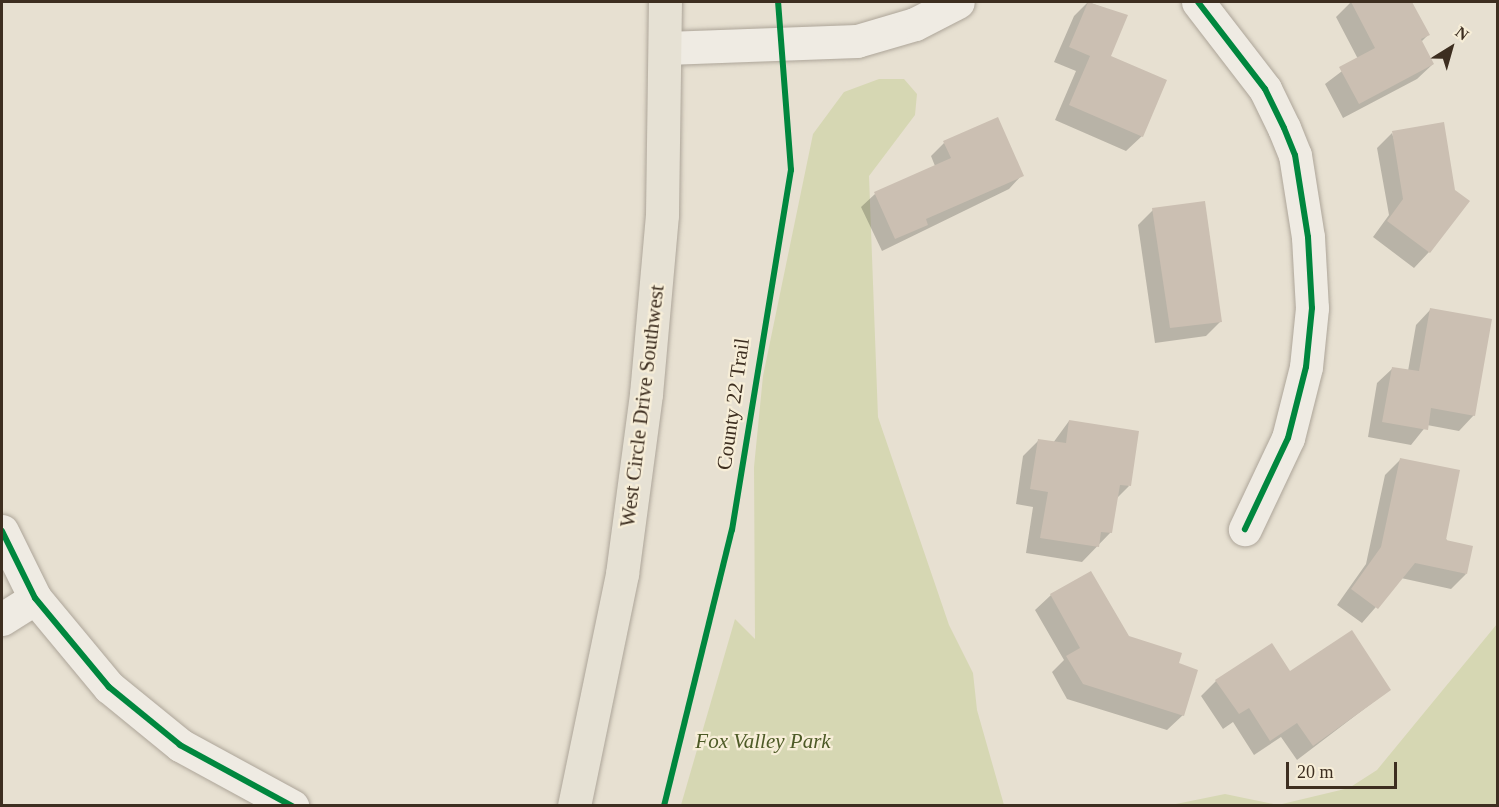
<!DOCTYPE html>
<html>
<head>
<meta charset="utf-8">
<style>
  body { margin:0 }
  #map { position:relative; width:1499px; height:807px; overflow:hidden; background:#e7e0d1; font-family:Georgia,serif }
  div>[style] { position:absolute }
  .green>* { inset:0; background:#d6d7b3 }
  .shadow>* { inset:0; background:#0003 }
  .building>* { inset:0; background:#cbbfb2 }
  .roads { filter:drop-shadow(0 0 2px #ada599) drop-shadow(0 0 2px #ada599) }
  .street>* { height:33px; margin:-16.5px; padding:0 16.5px; transform-origin:16.5px; border-radius:16.5px; background:#efebe3 }
  .primary>* { height:33px; margin:-16.5px; padding:0 16.5px; transform-origin:16.5px; border-radius:16.5px; background:#e6e1d4 }
  .cycleway>* { height:6px; margin:-3px; padding:0 3px; transform-origin:3px; border-radius:3px; background:#00873e }
  span { translate:-50% -50%; white-space:nowrap; text-align:center; line-height:1.15; -webkit-text-stroke:4.5px #f7eed8; paint-order:stroke }
  .street-label { font-size:21px; color:#3d2e20 }
  .park-label { font-size:21px; color:#4d5a26; font-style:italic }
  .frame { position:absolute; inset:0; border:3px solid #3d2e20; pointer-events:none }
  .north { position:absolute; left:1421px; top:18px; width:60px; height:60px; -webkit-text-stroke:4px #f7eed8; paint-order:stroke; rotate:37deg; font-size:16px; font-weight:700; line-height:24px; text-align:center; color:#3d2e20 }
  .north::after { content:''; display:block; margin:auto; width:21px; height:27px; background:#3d2e20; clip-path:polygon(50% 0,100% 100%,50% 72%,0 100%) }
  .scale { position:absolute; left:1286px; top:762px; width:111px; height:27px; box-sizing:border-box; border:3px solid #3d2e20; border-top:0; padding-left:8px; font-size:18px; line-height:21px; white-space:nowrap; color:#3d2e20; -webkit-text-stroke:4px #f7eed8; paint-order:stroke }
</style>
</head>
<body>
<div id="map">
  <div class="green">
    <div style="clip-path:polygon(879px 79px,904px 79px,917px 94px,915px 115px,869px 176px,878px 417px,949px 625px,973px 673px,977px 710px,1004px 805px,681px 805px,735px 619px,755px 639px,754px 467px,763px 376px,813px 134px,844px 92px)"></div>
    <div style="clip-path:polygon(1497px 624px,1497px 805px,1171px 805px,1225px 794px,1278px 805px,1349px 788px,1377px 770px)"></div>
  </div>
  <div class="shadow">
    <div style="clip-path:polygon(1088px 2px,1126px 16px,1109px 57px,1142px 136px,1126px 151px,1055px 120px,1076px 71px,1054px 62px,1074px 16px)"></div>
    <div style="clip-path:polygon(1351px 2px,1410px 2px,1428px 35px,1421px 42px,1433px 64px,1417px 79px,1343px 118px,1325px 84px,1358px 59px,1336px 17px)"></div>
    <div style="clip-path:polygon(1392px 133px,1429px 252px,1414px 268px,1373px 237px,1389px 215px,1377px 148px)"></div>
    <div style="clip-path:polygon(944px 143px,1022px 175px,1009px 189px,882px 251px,861px 207px,875px 194px,935px 166px,931px 156px)"></div>
    <div style="clip-path:polygon(1153px 210px,1221px 321px,1206px 336px,1155px 343px,1138px 225px)"></div>
    <div style="clip-path:polygon(1431px 309px,1474px 415px,1459px 431px,1427px 425px,1411px 445px,1368px 437px,1377px 383px,1393px 368px,1408px 371px,1416px 325px)"></div>
    <div style="clip-path:polygon(1069px 421px,1129px 486px,1116px 499px,1111px 532px,1082px 562px,1026px 553px,1033px 507px,1016px 504px,1023px 456px,1038px 441px,1053px 443px)"></div>
    <div style="clip-path:polygon(1401px 459px,1466px 574px,1451px 589px,1401px 578px,1362px 623px,1337px 605px,1366px 564px,1385px 475px)"></div>
    <div style="clip-path:polygon(1051px 595px,1177px 664px,1183px 715px,1167px 730px,1067px 699px,1052px 672px,1064px 660px,1035px 610px)"></div>
    <div style="clip-path:polygon(1289px 673px,1389px 690px,1297px 760px,1281px 737px,1254px 755px,1233px 722px,1223px 729px,1201px 696px,1216px 681px)"></div>
  </div>
  <div class="building">
    <div style="clip-path:polygon(1088px 2px,1128px 15px,1111px 56px,1167px 80px,1143px 137px,1069px 105px,1090px 56px,1069px 47px)"></div>
    <div style="clip-path:polygon(1351px 2px,1412px 2px,1430px 35px,1421px 39px,1434px 64px,1359px 104px,1339px 67px,1375px 48px)"></div>
    <div style="clip-path:polygon(998px 117px,1024px 176px,926px 219px,928px 225px,895px 239px,874px 192px,951px 158px,943px 141px)"></div>
    <div style="clip-path:polygon(1444px 122px,1455px 190px,1470px 201px,1430px 253px,1387px 221px,1403px 199px,1392px 131px)"></div>
    <div style="clip-path:polygon(1205px 201px,1222px 322px,1170px 328px,1152px 208px)"></div>
    <div style="clip-path:polygon(1430px 308px,1492px 319px,1475px 416px,1431px 408px,1428px 430px,1382px 422px,1392px 367px,1419px 371px)"></div>
    <div style="clip-path:polygon(1069px 420px,1139px 431px,1131px 486px,1120px 485px,1112px 533px,1101px 532px,1099px 547px,1040px 538px,1048px 492px,1030px 489px,1038px 439px,1066px 443px)"></div>
    <div style="clip-path:polygon(1400px 458px,1460px 470px,1446px 540px,1473px 546px,1467px 574px,1415px 563px,1378px 609px,1351px 589px,1381px 547px)"></div>
    <div style="clip-path:polygon(1091px 571px,1129px 636px,1182px 653px,1179px 663px,1198px 670px,1184px 716px,1083px 684px,1066px 656px,1080px 648px,1050px 594px)"></div>
    <div style="clip-path:polygon(1352px 630px,1391px 690px,1313px 746px,1297px 723px,1270px 741px,1249px 708px,1239px 714px,1215px 680px,1272px 643px,1290px 671px)"></div>
  </div>
  <div class="roads">
    <div class="street">
      <div style="left:1198px;top:2px;width:110px;rotate:52.4deg"></div>
      <div style="left:1265px;top:89px;width:43px;rotate:64deg"></div>
      <div style="left:1284px;top:128px;width:29px;rotate:68deg"></div>
      <div style="left:1295px;top:155px;width:83px;rotate:81deg"></div>
      <div style="left:1308px;top:237px;width:71px;rotate:86.8deg"></div>
      <div style="left:1312px;top:308px;width:59px;rotate:95.8deg"></div>
      <div style="left:1306px;top:367px;width:73px;rotate:104.2deg"></div>
      <div style="left:1288px;top:438px;width:101px;rotate:115.3deg"></div>
      <div style="left:666px;top:48px;width:191px;rotate:-2.1deg"></div>
      <div style="left:857px;top:41px;width:60px;rotate:-16.3deg"></div>
      <div style="left:915px;top:24px;width:48px;rotate:-27.1deg"></div>
      <div style="left:2px;top:531px;width:75px;rotate:63.8deg"></div>
      <div style="left:35px;top:598px;width:116px;rotate:50.3deg"></div>
      <div style="left:109px;top:687px;width:92px;rotate:39.2deg"></div>
      <div style="left:180px;top:745px;width:128px;rotate:28.6deg"></div>
      <div style="left:2px;top:619px;width:39px;rotate:-32deg"></div>
    </div>
    <div class="primary">
      <div style="left:574px;top:806px;width:237px;rotate:-78.3deg"></div>
      <div style="left:622px;top:574px;width:182px;rotate:-82.4deg"></div>
      <div style="left:646px;top:394px;width:180px;rotate:-84.9deg"></div>
      <div style="left:662px;top:215px;width:213px;rotate:-89.2deg"></div>
    </div>
  </div>
  <div class="cycleway">
    <div style="left:1198px;top:2px;width:110px;rotate:52.4deg"></div>
    <div style="left:1265px;top:89px;width:43px;rotate:64deg"></div>
    <div style="left:1284px;top:128px;width:29px;rotate:68deg"></div>
    <div style="left:1295px;top:155px;width:83px;rotate:81deg"></div>
    <div style="left:1308px;top:237px;width:71px;rotate:86.8deg"></div>
    <div style="left:1312px;top:308px;width:59px;rotate:95.8deg"></div>
    <div style="left:1306px;top:367px;width:73px;rotate:104.2deg"></div>
    <div style="left:1288px;top:438px;width:101px;rotate:115.3deg"></div>
    <div style="left:2px;top:531px;width:75px;rotate:63.8deg"></div>
    <div style="left:35px;top:598px;width:116px;rotate:50.3deg"></div>
    <div style="left:109px;top:687px;width:92px;rotate:39.2deg"></div>
    <div style="left:180px;top:745px;width:128px;rotate:28.6deg"></div>
    <div style="left:664px;top:806px;width:284px;rotate:-76.2deg"></div>
    <div style="left:732px;top:530px;width:365px;rotate:-80.7deg"></div>
    <div style="left:791px;top:170px;width:169px;rotate:-94.4deg"></div>
  </div>
  <div class="street-label">
    <span style="left:733px;top:404px;rotate:-82deg">County 22 Trail</span>
    <span style="left:642px;top:406px;rotate:-83deg">West Circle Drive Southwest</span>
  </div>
  <div class="park-label">
    <span style="left:763px;top:741px">Fox Valley Park</span>
  </div>
  <div class="frame"></div>
  <div class="north">N</div>
  <div class="scale">20 m</div>
</div>
</body>
</html>
